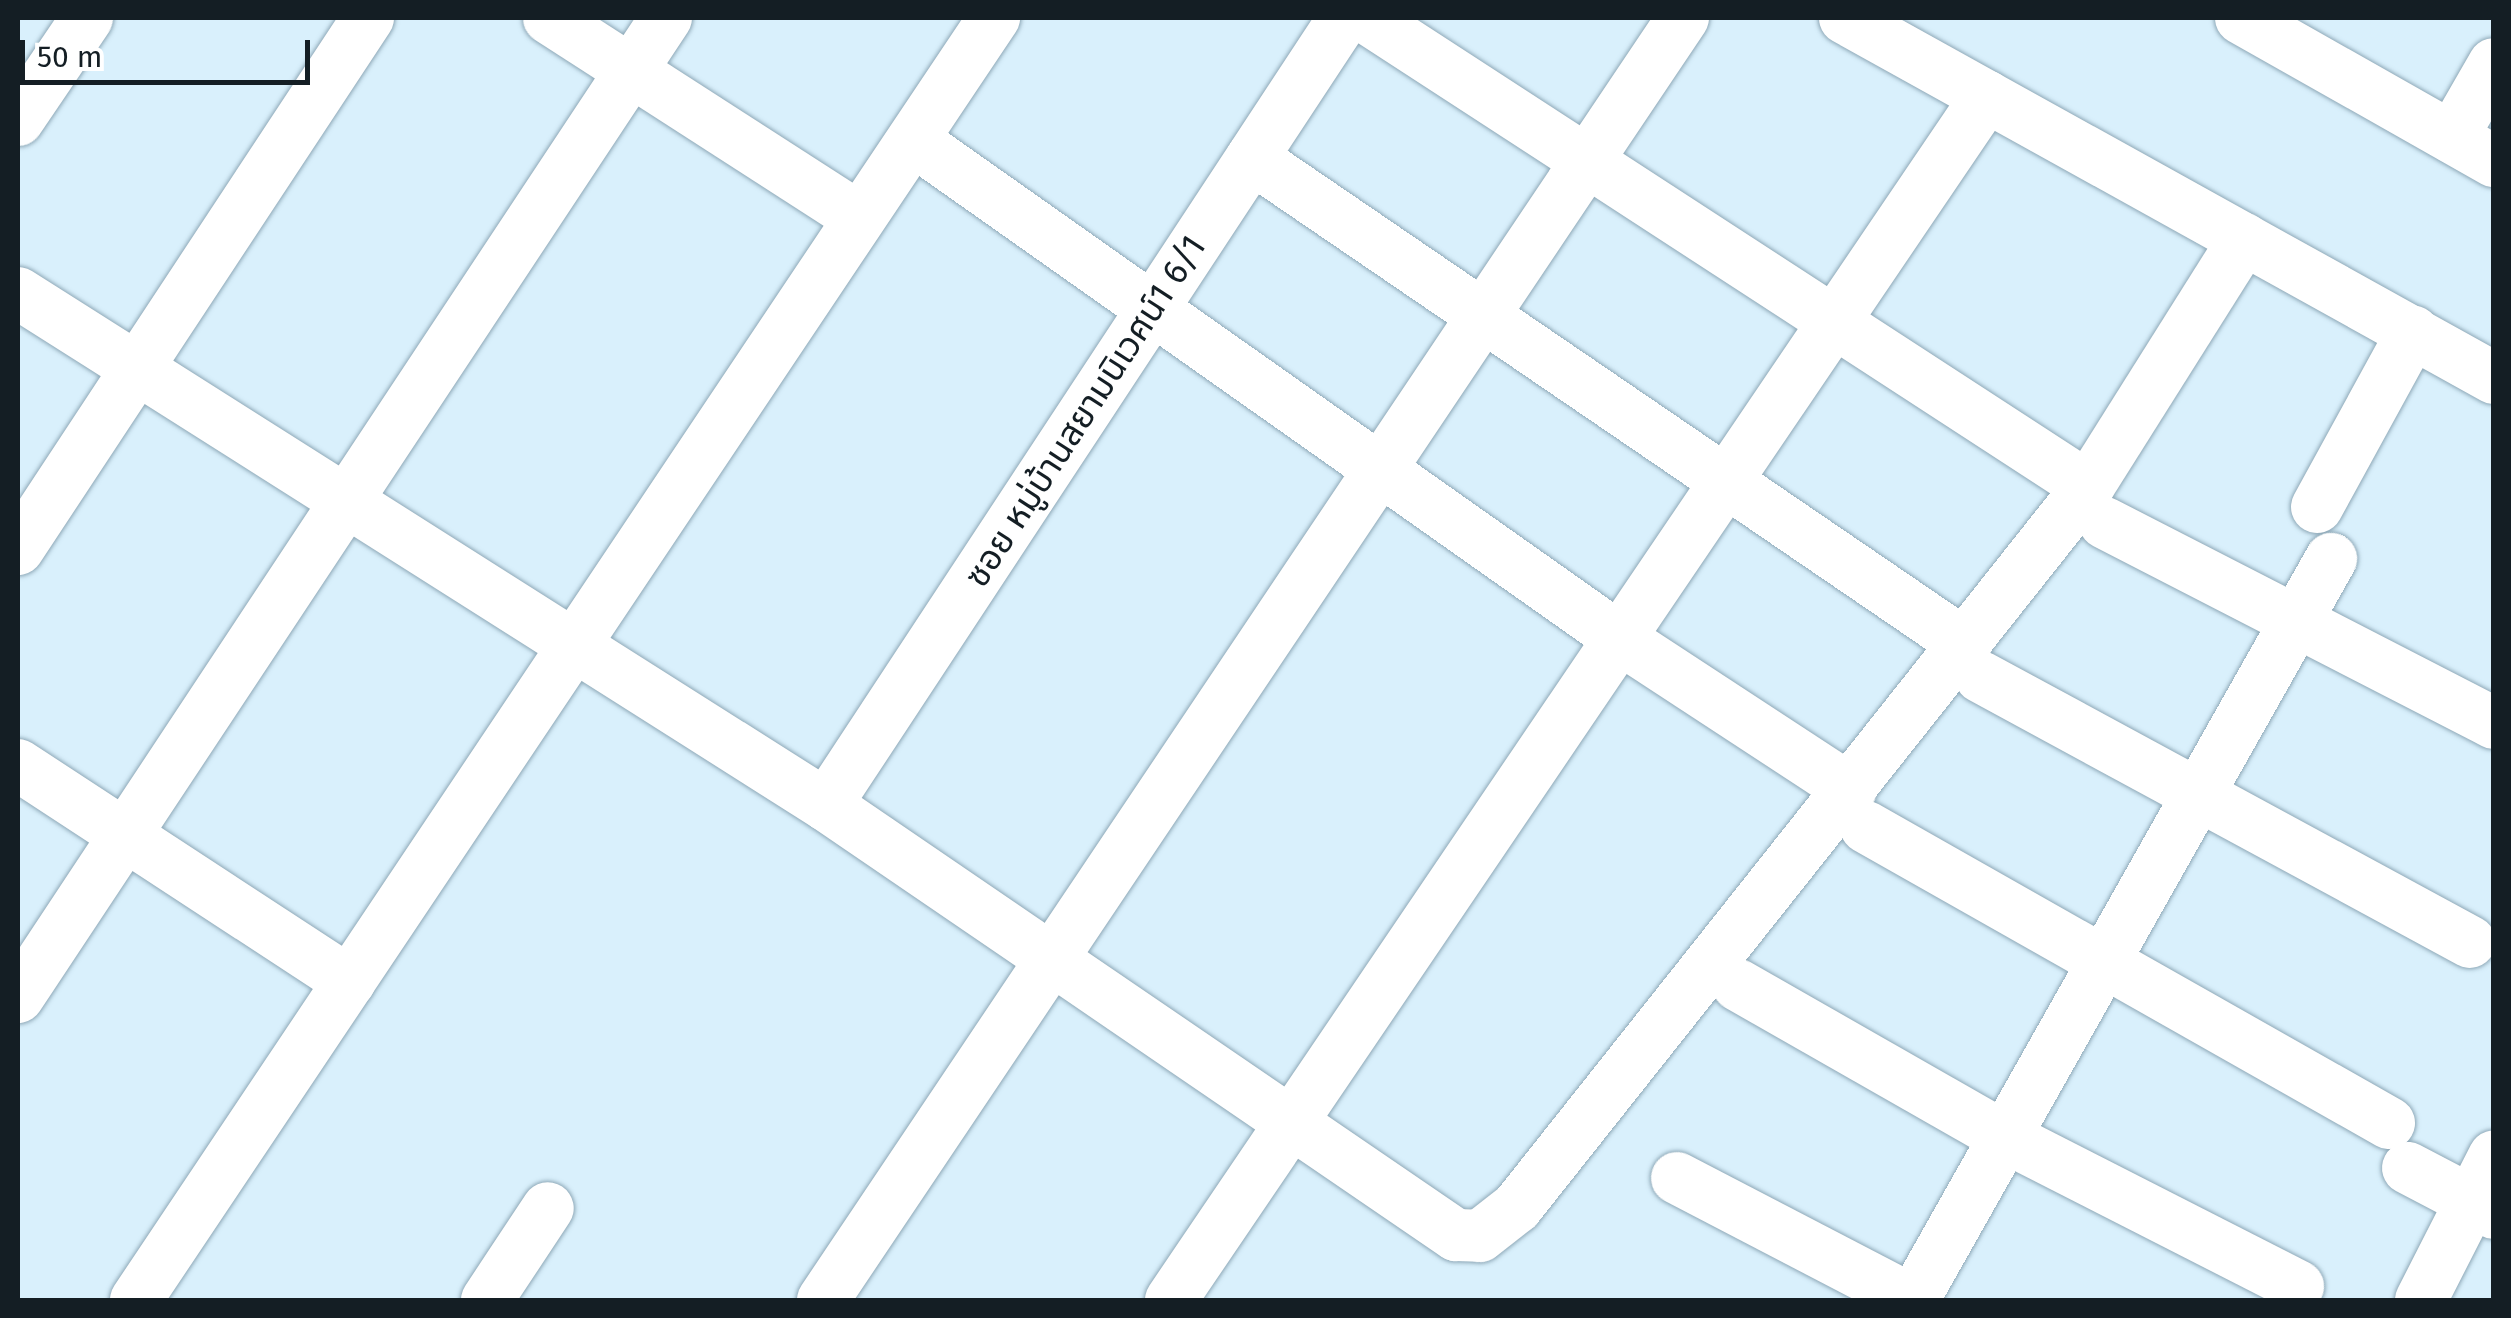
<!DOCTYPE html>
<html>
<head>
<meta charset="utf-8">
<style>
  body { margin:0 }
  #map { position:relative; width:2511px; height:1318px; overflow:hidden; background:#d9f0fc; font-family:"Fira Sans","Noto Sans Thai",sans-serif }
  div>[style] { position:absolute }
  .roads { filter:drop-shadow(0 0 2px #8ea8b7) drop-shadow(0 0 2px #8ea8b7) }
  .minor>* { height:52px; margin:-26px; padding:0 26px; transform-origin:26px; border-radius:26px; background:#fff }
  span { translate:-50% -50%; white-space:nowrap; text-align:center; line-height:1.15; -webkit-text-stroke:8px #fff; paint-order:stroke }
  .street-label { font-size:35px; color:#141e24 }
  .frame { position:absolute; inset:0; border:20px solid #141e24; pointer-events:none }
  .scale { position:absolute; left:20px; top:40px; width:290px; height:45px; box-sizing:border-box; border:5px solid #141e24; border-top:0; padding-left:12px; font-size:30px; line-height:35px; white-space:nowrap; color:#141e24; -webkit-text-stroke:8px #fff; paint-order:stroke }
</style>
</head>
<body>
<div id="map">
  <div class="roads">
    <div class="minor">
      <div style="left:549px;top:18px;width:369px;rotate:32.8deg"></div>
      <div style="left:1367px;top:18px;width:860px;rotate:33.04deg"></div>
      <div style="left:1845px;top:18px;width:742px;rotate:29.02deg"></div>
      <div style="left:2241px;top:18px;width:291px;rotate:29.5deg"></div>
      <div style="left:18px;top:120px;width:123px;rotate:-55.9deg"></div>
      <div style="left:2452px;top:137px;width:84px;rotate:-60.1deg"></div>
      <div style="left:913px;top:140px;width:864px;rotate:35.2deg"></div>
      <div style="left:1619px;top:638px;width:277px;rotate:33.2deg"></div>
      <div style="left:1252px;top:158px;width:864px;rotate:34.3deg"></div>
      <div style="left:18px;top:293px;width:957px;rotate:32.36deg"></div>
      <div style="left:826px;top:805px;width:763px;rotate:34.32deg"></div>
      <div style="left:1456px;top:1235px;width:24px;rotate:2deg"></div>
      <div style="left:1480px;top:1236px;width:47px;rotate:-38.1deg"></div>
      <div style="left:1517px;top:1207px;width:919px;rotate:-51.58deg"></div>
      <div style="left:2088px;top:487px;width:293px;rotate:-57.8deg"></div>
      <div style="left:2317px;top:507px;width:200px;rotate:-61.3deg"></div>
      <div style="left:2105px;top:523px;width:437px;rotate:27.2deg"></div>
      <div style="left:18px;top:549px;width:636px;rotate:-56.61deg"></div>
      <div style="left:1981px;top:677px;width:556px;rotate:28.45deg"></div>
      <div style="left:18px;top:765px;width:396px;rotate:33.2deg"></div>
      <div style="left:826px;top:805px;width:942px;rotate:-56.65deg"></div>
      <div style="left:1866px;top:827px;width:601px;rotate:29.51deg"></div>
      <div style="left:1738px;top:985px;width:307px;rotate:29.7deg"></div>
      <div style="left:2005px;top:1137px;width:329px;rotate:27deg"></div>
      <div style="left:18px;top:997px;width:1174px;rotate:-56.5deg"></div>
      <div style="left:2408px;top:1168px;width:97px;rotate:27.6deg"></div>
      <div style="left:1677px;top:1178px;width:264px;rotate:27.5deg"></div>
      <div style="left:136px;top:1300px;width:1543px;rotate:-56.21deg"></div>
      <div style="left:487px;top:1300px;width:110px;rotate:-56.5deg"></div>
      <div style="left:823px;top:1300px;width:1544px;rotate:-56.15deg"></div>
      <div style="left:1171px;top:1300px;width:1454px;rotate:-55.87deg"></div>
      <div style="left:1913px;top:1300px;width:851px;rotate:-60.57deg"></div>
      <div style="left:2421px;top:1300px;width:161px;rotate:-63deg"></div>
    </div>
  </div>
  <div class="street-label">
    <span style="left:1085px;top:411px;rotate:-57deg">ซอย หมู่บ้านสยามนิเวศน์1 6/1</span>
  </div>
  <div class="frame"></div>
  <div class="scale">50 m</div>
</div>
</body>
</html>
